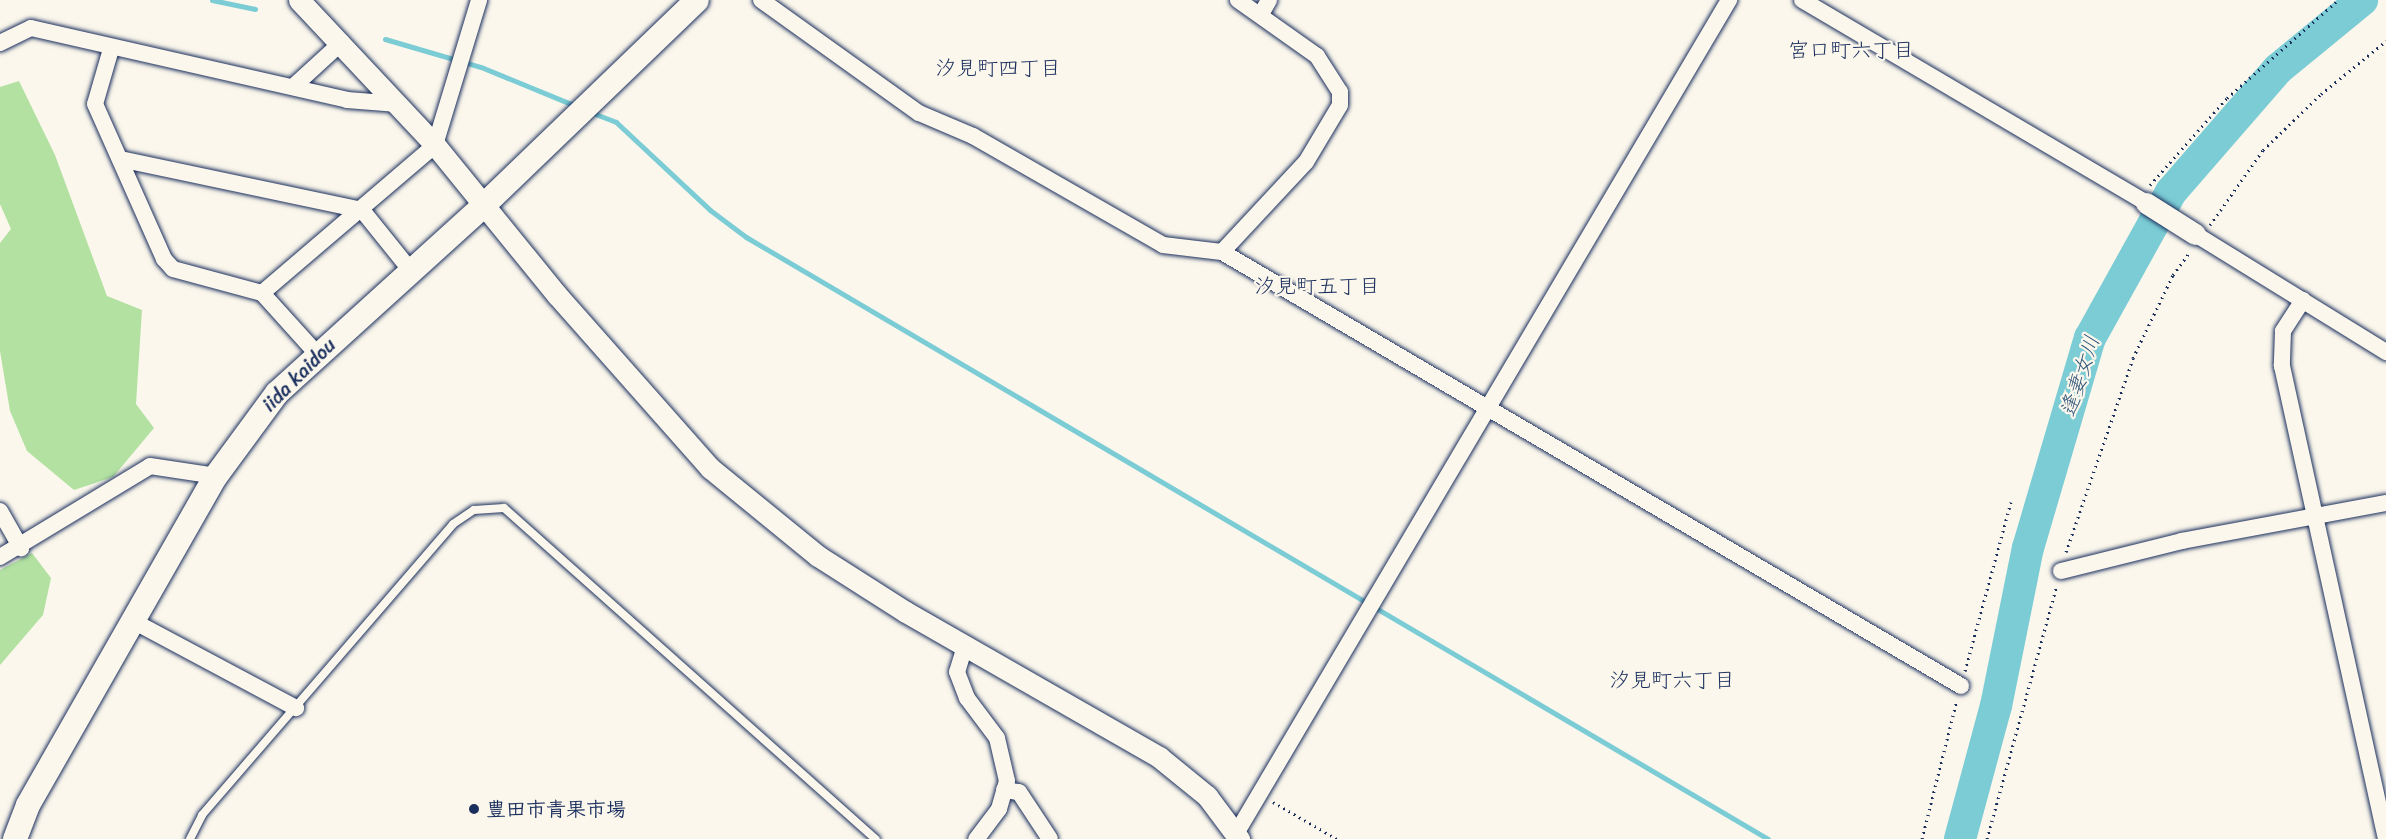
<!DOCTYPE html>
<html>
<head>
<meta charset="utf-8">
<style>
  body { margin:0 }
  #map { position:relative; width:2386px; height:839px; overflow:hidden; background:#fbf7ec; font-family:Sriracha,"Klee One",sans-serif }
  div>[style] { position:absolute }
  .green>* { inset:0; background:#b2e1a1 }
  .stream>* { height:5px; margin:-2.5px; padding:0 2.5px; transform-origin:2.5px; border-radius:2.5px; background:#7bccd5 }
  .river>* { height:32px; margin:-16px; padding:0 16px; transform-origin:16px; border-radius:16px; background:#7bccd5 }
  .path>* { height:3px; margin-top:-1.5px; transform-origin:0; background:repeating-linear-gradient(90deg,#1b2f5e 0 1.5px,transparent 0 6px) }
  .roads { filter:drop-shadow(0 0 2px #1b2f5e) drop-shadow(0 0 2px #1b2f5e) }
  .service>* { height:8px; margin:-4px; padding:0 4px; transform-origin:4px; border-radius:4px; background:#fbf7ec }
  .minor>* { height:16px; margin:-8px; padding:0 8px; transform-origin:8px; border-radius:8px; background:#fbf7ec }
  .tertiary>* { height:21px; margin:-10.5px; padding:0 10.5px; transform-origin:10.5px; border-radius:10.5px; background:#fbf7ec }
  .secondary>* { height:24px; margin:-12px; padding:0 12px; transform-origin:12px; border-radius:12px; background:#fbf7ec }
  .dots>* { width:16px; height:16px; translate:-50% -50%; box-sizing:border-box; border:3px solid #fbf7ec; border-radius:50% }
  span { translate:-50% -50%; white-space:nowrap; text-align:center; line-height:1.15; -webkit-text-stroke:4.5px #fbf7ec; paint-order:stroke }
  .street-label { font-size:20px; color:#1b2f5e }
  .poi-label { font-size:20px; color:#1b2f5e; font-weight:700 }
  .left { translate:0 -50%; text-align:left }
  .neighbourhood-label { font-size:21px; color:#1b2f5e }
  .water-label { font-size:21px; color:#33567c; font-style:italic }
</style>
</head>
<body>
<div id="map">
  <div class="green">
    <div style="clip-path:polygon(19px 81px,55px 155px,107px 296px,142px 310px,136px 404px,154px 428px,113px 477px,74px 490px,27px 451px,10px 411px,0 351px,0 243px,11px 229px,0 204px,0 87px)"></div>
    <div style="clip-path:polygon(32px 553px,51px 578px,43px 615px,0 665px,0 570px)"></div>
  </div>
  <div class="stream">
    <div style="left:212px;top:0;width:44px;rotate:11.8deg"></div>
    <div style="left:385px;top:39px;width:100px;rotate:16.3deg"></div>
    <div style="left:481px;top:67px;width:103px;rotate:22.3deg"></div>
    <div style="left:590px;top:112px;width:28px;rotate:21deg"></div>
    <div style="left:616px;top:122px;width:129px;rotate:43.1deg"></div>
    <div style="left:710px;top:210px;width:45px;rotate:36.9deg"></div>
    <div style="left:746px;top:237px;width:1186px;rotate:30.5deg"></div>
  </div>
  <div class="river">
    <div style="left:1960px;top:839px;width:138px;rotate:-74.9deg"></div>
    <div style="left:1996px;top:706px;width:161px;rotate:-78.6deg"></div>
    <div style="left:2028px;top:548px;width:219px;rotate:-73.6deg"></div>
    <div style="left:2090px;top:338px;width:167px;rotate:-61deg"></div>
    <div style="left:2171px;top:192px;width:163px;rotate:-49deg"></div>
    <div style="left:2278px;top:69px;width:109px;rotate:-39.4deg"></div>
  </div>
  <div class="path">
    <div style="left:2150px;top:185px;width:116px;rotate:-48.5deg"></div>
    <div style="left:2227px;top:98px;width:148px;rotate:-41.4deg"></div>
    <div style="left:2210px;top:225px;width:92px;rotate:-54.8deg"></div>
    <div style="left:2263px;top:150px;width:81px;rotate:-44deg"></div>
    <div style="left:2321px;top:94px;width:84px;rotate:-39.2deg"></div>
    <div style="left:2066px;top:552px;width:205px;rotate:-70.9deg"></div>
    <div style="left:2133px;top:358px;width:92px;rotate:-64.3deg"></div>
    <div style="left:2173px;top:275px;width:29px;rotate:-54deg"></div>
    <div style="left:1965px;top:671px;width:175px;rotate:-74.8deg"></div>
    <div style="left:1273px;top:802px;width:74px;rotate:30deg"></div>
    <div style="left:1922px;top:839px;width:143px;rotate:-75.9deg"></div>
    <div style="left:1987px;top:839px;width:263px;rotate:-74.6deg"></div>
  </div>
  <div class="roads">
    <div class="service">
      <div style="left:190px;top:839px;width:27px;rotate:-63deg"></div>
      <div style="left:202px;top:815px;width:384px;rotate:-49.2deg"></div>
      <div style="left:453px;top:524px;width:25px;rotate:-34deg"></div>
      <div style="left:474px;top:510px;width:30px;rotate:-4deg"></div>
      <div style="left:504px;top:508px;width:498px;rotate:41.7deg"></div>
    </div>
    <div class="minor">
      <div style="left:761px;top:0;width:194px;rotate:35.6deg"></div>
      <div style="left:919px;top:113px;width:59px;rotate:23.1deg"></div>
      <div style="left:973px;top:136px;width:219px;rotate:29.8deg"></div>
      <div style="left:1163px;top:245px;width:59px;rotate:6.8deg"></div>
      <div style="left:1222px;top:252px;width:857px;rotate:30.42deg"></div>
      <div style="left:1802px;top:0;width:399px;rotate:30.5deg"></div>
      <div style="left:1261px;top:14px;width:16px;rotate:-60deg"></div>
      <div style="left:0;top:43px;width:34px;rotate:-26deg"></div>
      <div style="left:31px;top:28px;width:324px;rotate:12.8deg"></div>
      <div style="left:347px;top:100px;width:51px;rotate:4.5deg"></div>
      <div style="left:111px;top:49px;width:57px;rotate:106.2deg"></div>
      <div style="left:95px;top:104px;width:170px;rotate:66deg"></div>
      <div style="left:164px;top:259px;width:13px;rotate:48deg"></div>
      <div style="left:173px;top:269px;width:92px;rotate:15.1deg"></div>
      <div style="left:262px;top:293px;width:84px;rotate:47.9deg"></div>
      <div style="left:294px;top:86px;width:65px;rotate:-42.5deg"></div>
      <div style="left:120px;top:159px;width:247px;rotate:11.9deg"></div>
      <div style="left:362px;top:210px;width:78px;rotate:51.2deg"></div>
      <div style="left:2195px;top:234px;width:225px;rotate:31.7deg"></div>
      <div style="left:1222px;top:252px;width:123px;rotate:-47deg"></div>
      <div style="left:1306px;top:162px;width:66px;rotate:-59.2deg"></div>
      <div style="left:1340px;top:105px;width:13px;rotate:-90deg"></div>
      <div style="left:1340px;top:92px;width:43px;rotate:-122.6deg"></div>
      <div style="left:1317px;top:56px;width:97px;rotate:-144.7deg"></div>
      <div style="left:262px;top:293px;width:228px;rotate:-40.5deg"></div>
      <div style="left:435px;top:145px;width:152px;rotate:-73.1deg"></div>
      <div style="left:2303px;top:300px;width:37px;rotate:123deg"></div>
      <div style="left:2283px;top:331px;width:35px;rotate:92deg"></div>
      <div style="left:2282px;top:366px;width:484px;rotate:77.6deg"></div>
      <div style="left:0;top:511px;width:43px;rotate:60.4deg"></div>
      <div style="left:0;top:557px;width:175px;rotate:-31.2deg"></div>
      <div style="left:150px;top:466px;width:67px;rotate:8.6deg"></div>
      <div style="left:2061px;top:571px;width:125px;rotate:-13.9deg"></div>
      <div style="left:2182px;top:541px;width:208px;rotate:-10.6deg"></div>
      <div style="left:133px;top:621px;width:185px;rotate:28.1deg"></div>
      <div style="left:965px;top:646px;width:27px;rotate:107deg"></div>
      <div style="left:957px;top:672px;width:28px;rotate:69deg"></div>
      <div style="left:967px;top:698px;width:50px;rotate:53.1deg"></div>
      <div style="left:997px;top:738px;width:44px;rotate:76.9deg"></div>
      <div style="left:1007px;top:781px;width:29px;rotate:106deg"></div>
      <div style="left:999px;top:809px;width:38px;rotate:127deg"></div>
      <div style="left:1004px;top:790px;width:15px;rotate:8deg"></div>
      <div style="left:1019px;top:792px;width:56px;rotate:56.6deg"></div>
      <div style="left:1237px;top:832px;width:967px;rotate:-59.4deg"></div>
    </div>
    <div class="tertiary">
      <div style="left:299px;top:0;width:199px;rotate:46.8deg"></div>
      <div style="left:435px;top:145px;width:193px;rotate:50.9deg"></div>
      <div style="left:557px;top:295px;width:231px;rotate:48.5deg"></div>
      <div style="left:710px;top:468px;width:139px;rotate:39.2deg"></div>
      <div style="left:818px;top:556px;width:104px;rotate:32.5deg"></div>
      <div style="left:906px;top:612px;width:292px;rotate:29.8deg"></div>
      <div style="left:1159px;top:757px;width:62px;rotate:39.1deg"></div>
      <div style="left:1207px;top:796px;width:54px;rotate:53.3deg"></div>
      <div style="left:2146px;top:203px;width:58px;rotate:32.3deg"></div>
    </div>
    <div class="secondary">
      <div style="left:15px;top:839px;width:36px;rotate:-69deg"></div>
      <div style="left:28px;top:805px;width:379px;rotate:-60.3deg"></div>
      <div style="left:216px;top:476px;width:103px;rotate:-53.7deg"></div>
      <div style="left:277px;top:393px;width:277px;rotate:-42.2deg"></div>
      <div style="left:482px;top:207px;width:298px;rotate:-43.9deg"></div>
    </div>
  </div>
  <div class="dots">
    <div style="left:474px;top:809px;background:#1b2f5e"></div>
  </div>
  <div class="street-label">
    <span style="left:299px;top:375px;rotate:-45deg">iida kaidou</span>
  </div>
  <div class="poi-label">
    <span class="left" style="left:486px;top:809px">豊田市青果市場</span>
  </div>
  <div class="neighbourhood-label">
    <span style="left:1851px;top:50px">宮口町六丁目</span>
    <span style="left:998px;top:68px">汐見町四丁目</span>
    <span style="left:1317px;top:286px">汐見町五丁目</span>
    <span style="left:1672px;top:680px">汐見町六丁目</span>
  </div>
  <div class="water-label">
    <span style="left:2080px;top:376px;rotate:-72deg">逢妻女川</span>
  </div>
</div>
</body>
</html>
